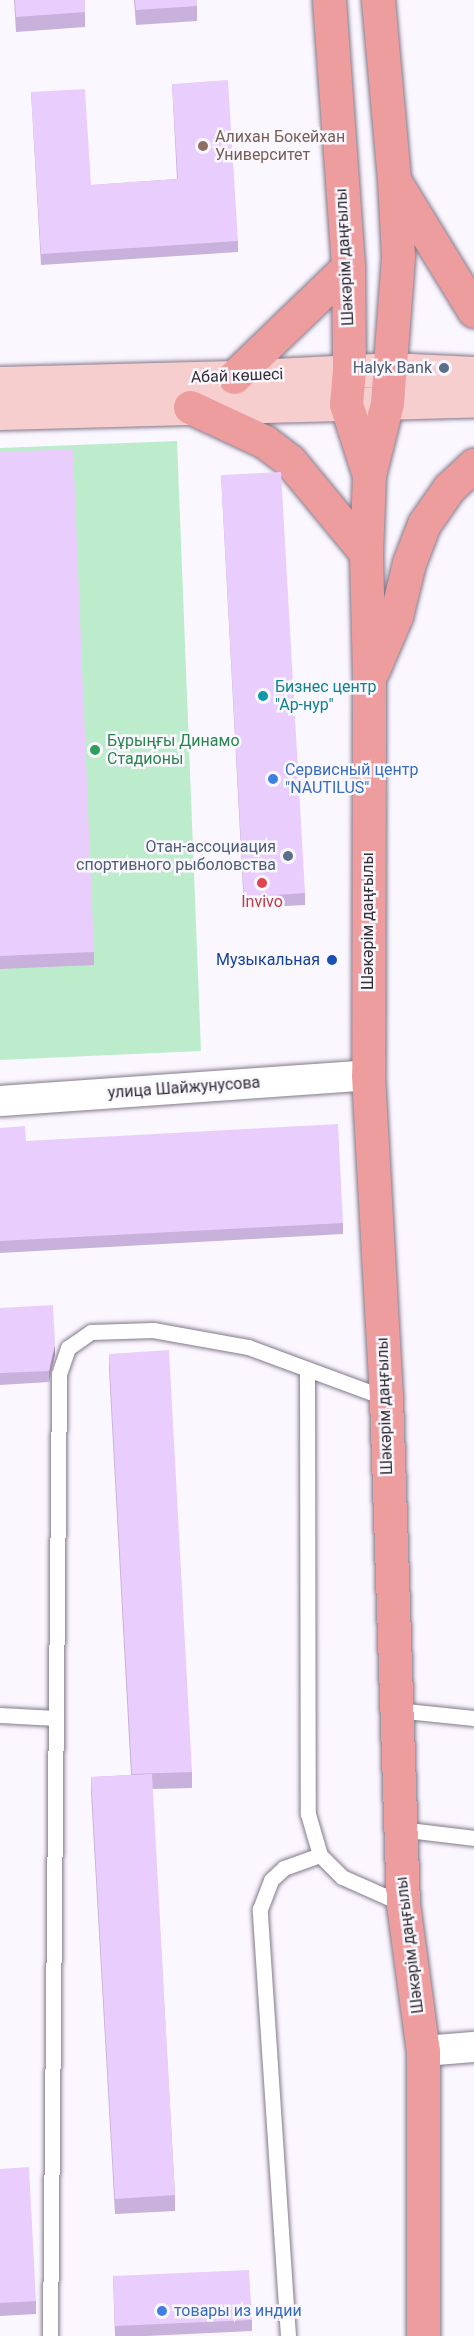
<!DOCTYPE html>
<html>
<head>
<meta charset="utf-8">
<style>
  body { margin:0 }
  #map { position:relative; width:474px; height:2336px; overflow:hidden; background:#fbf7ff; font-family:Roboto,sans-serif }
  div>[style] { position:absolute }
  .green>* { inset:0; background:#bdeccc }
  .roads { filter:drop-shadow(0 0 2px #83798a) drop-shadow(0 0 2px #83798a) }
  .lane>* { height:15px; margin:-7.5px; padding:0 7.5px; transform-origin:7.5px; border-radius:7.5px; background:#fff }
  .street>* { height:30px; margin:-15px; padding:0 15px; transform-origin:15px; border-radius:15px; background:#fff }
  .secondary>* { height:33px; margin:-16.5px; padding:0 16.5px; transform-origin:16.5px; border-radius:16.5px; background:#f6cece }
  .primary>* { height:33px; margin:-16.5px; padding:0 16.5px; transform-origin:16.5px; border-radius:16.5px; background:#ee9d9e }
  .wall>* { inset:0; background:#c8b1da }
  .shaded-wall>* { inset:0; background:#a390b1 }
  .building>* { inset:0; background:#e9cefd }
  .dots>* { width:16px; height:16px; translate:-50% -50%; box-sizing:border-box; border:3px solid #fbf7ff; border-radius:50% }
  span { translate:-50% -50%; white-space:nowrap; text-align:center; line-height:1.15; -webkit-text-stroke:5px #fbf7ff; paint-order:stroke }
  .education-label { font-size:16px; color:#785e54 }
  .left { translate:0 -50%; text-align:left }
  .street-label { font-size:16px; color:#332f36 }
  .service-label { font-size:16px; color:#4e5e75 }
  .right { translate:-100% -50%; text-align:right }
  .culture-label { font-size:16px; color:#0d838f }
  .leisure-label { font-size:16px; color:#27864d }
  .shop-label { font-size:16px; color:#366cbe }
  .health-label { font-size:16px; color:#be3a42 }
  .transit-label { font-size:16px; color:#164399 }
</style>
</head>
<body>
<div id="map">
  <div class="green">
    <div style="clip-path:polygon(177px 441px,201px 1051px,0 1060px,0 448px)"></div>
  </div>
  <div class="roads">
    <div class="lane">
      <div style="left:307px;top:1369px;width:445px;rotate:89.9deg"></div>
      <div style="left:308px;top:1814px;width:43px;rotate:73.7deg"></div>
      <div style="left:320px;top:1855px;width:31px;rotate:45deg"></div>
      <div style="left:342px;top:1877px;width:67px;rotate:23.9deg"></div>
      <div style="left:396px;top:1710px;width:78px;rotate:5.9deg"></div>
      <div style="left:0;top:1715px;width:56px;rotate:3.1deg"></div>
      <div style="left:400px;top:1829px;width:75px;rotate:6.9deg"></div>
      <div style="left:50px;top:2336px;width:962px;rotate:-89.46deg"></div>
      <div style="left:59px;top:1374px;width:28px;rotate:-71deg"></div>
      <div style="left:68px;top:1348px;width:28px;rotate:-35deg"></div>
      <div style="left:91px;top:1332px;width:62px;rotate:-1.8deg"></div>
      <div style="left:153px;top:1330px;width:97px;rotate:10.1deg"></div>
      <div style="left:248px;top:1347px;width:147px;rotate:20.3deg"></div>
      <div style="left:288px;top:2336px;width:428px;rotate:-93.8deg"></div>
      <div style="left:260px;top:1909px;width:31px;rotate:-69deg"></div>
      <div style="left:271px;top:1880px;width:18px;rotate:-43deg"></div>
      <div style="left:284px;top:1868px;width:38px;rotate:-20deg"></div>
    </div>
    <div class="street">
      <div style="left:0;top:1101px;width:369px;rotate:-4deg"></div>
      <div style="left:423px;top:2051px;width:51px;rotate:-4.5deg"></div>
    </div>
    <div class="secondary">
      <div style="left:0;top:383px;width:234px;rotate:-1.5deg"></div>
      <div style="left:234px;top:377px;width:156px;rotate:-2.9deg"></div>
      <div style="left:390px;top:369px;width:84px;rotate:2.7deg"></div>
      <div style="left:0;top:413px;width:474px;rotate:-1.5deg"></div>
    </div>
    <div class="primary">
      <div style="left:329px;top:0;width:268px;rotate:85.9deg"></div>
      <div style="left:348px;top:267px;width:103px;rotate:89.4deg"></div>
      <div style="left:349px;top:370px;width:34px;rotate:95deg"></div>
      <div style="left:346px;top:404px;width:75px;rotate:72.1deg"></div>
      <div style="left:378px;top:0;width:181px;rotate:84.9deg"></div>
      <div style="left:394px;top:180px;width:77px;rotate:87deg"></div>
      <div style="left:398px;top:257px;width:146px;rotate:94.3deg"></div>
      <div style="left:387px;top:403px;width:74px;rotate:104deg"></div>
      <div style="left:369px;top:475px;width:78px;rotate:92.2deg"></div>
      <div style="left:366px;top:553px;width:127px;rotate:88.6deg"></div>
      <div style="left:369px;top:680px;width:395px;rotate:90.1deg"></div>
      <div style="left:368px;top:1075px;width:324px;rotate:86.8deg"></div>
      <div style="left:386px;top:1398px;width:506px;rotate:88.08deg"></div>
      <div style="left:403px;top:1904px;width:148px;rotate:82.3deg"></div>
      <div style="left:423px;top:2051px;width:285px;rotate:90deg"></div>
      <div style="left:395px;top:182px;width:151px;rotate:58.5deg"></div>
      <div style="left:234px;top:377px;width:158px;rotate:-44deg"></div>
      <div style="left:190px;top:407px;width:83px;rotate:25deg"></div>
      <div style="left:265px;top:442px;width:31px;rotate:37deg"></div>
      <div style="left:290px;top:461px;width:119px;rotate:50.4deg"></div>
      <div style="left:373px;top:670px;width:59px;rotate:-66.9deg"></div>
      <div style="left:396px;top:616px;width:55px;rotate:-76.2deg"></div>
      <div style="left:409px;top:563px;width:42px;rotate:-69deg"></div>
      <div style="left:424px;top:524px;width:44px;rotate:-55.2deg"></div>
      <div style="left:449px;top:488px;width:34px;rotate:-43deg"></div>
    </div>
  </div>
  <div class="wall">
    <div style="clip-path:polygon(14px 0,85px 0,85px 27px,16px 32px)"></div>
    <div style="clip-path:polygon(134px 0,197px 0,197px 21px,136px 25px)"></div>
    <div style="clip-path:polygon(172px 84px,238px 241px,238px 252px,41px 265px,31px 92px,91px 185px,177px 179px)"></div>
    <div style="clip-path:polygon(0 452px,94px 952px,94px 965px,0 969px)"></div>
    <div style="clip-path:polygon(221px 475px,305px 893px,305px 905px,244px 908px)"></div>
    <div style="clip-path:polygon(0 1128px,26px 1141px,343px 1223px,343px 1234px,0 1253px)"></div>
    <div style="clip-path:polygon(0 1308px,55px 1355px,49px 1382px,0 1385px)"></div>
    <div style="clip-path:polygon(109px 1354px,192px 1772px,192px 1788px,152px 1789px,175px 2195px,175px 2211px,115px 2214px,91px 1793px,91px 1777px,131px 1775px,109px 1370px)"></div>
    <div style="clip-path:polygon(0 2169px,36px 2301px,36px 2314px,0 2316px)"></div>
    <div style="clip-path:polygon(113px 2276px,252px 2320px,252px 2331px,146px 2336px,115px 2336px)"></div>
  </div>
  <div class="shaded-wall">
    <div style="clip-path:polygon(55px 1344px,55px 1355px,49px 1382px,49px 1371px)"></div>
  </div>
  <div class="building">
    <div style="clip-path:polygon(15px 0,85px 0,85px 12px,16px 17px)"></div>
    <div style="clip-path:polygon(135px 0,197px 0,197px 6px,136px 10px)"></div>
    <div style="clip-path:polygon(228px 80px,238px 241px,41px 254px,31px 92px,85px 89px,91px 185px,178px 179px,172px 84px)"></div>
    <div style="clip-path:polygon(73px 449px,94px 952px,0 956px,0 452px)"></div>
    <div style="clip-path:polygon(281px 472px,305px 893px,244px 897px,221px 475px)"></div>
    <div style="clip-path:polygon(338px 1124px,343px 1223px,0 1241px,0 1128px,25px 1126px,26px 1141px)"></div>
    <div style="clip-path:polygon(53px 1305px,55px 1344px,49px 1371px,0 1373px,0 1308px)"></div>
    <div style="clip-path:polygon(169px 1350px,192px 1772px,132px 1774px,109px 1354px)"></div>
    <div style="clip-path:polygon(152px 1774px,175px 2195px,115px 2199px,91px 1777px)"></div>
    <div style="clip-path:polygon(29px 2167px,36px 2301px,0 2303px,0 2169px)"></div>
    <div style="clip-path:polygon(249px 2270px,252px 2320px,115px 2326px,113px 2276px)"></div>
  </div>
  <div class="dots">
    <div style="left:203px;top:146px;background:#8d6e63"></div>
    <div style="left:444px;top:368px;background:#5c6f8a"></div>
    <div style="left:263px;top:696px;background:#0f9aa8"></div>
    <div style="left:95px;top:750px;background:#2e9e5b"></div>
    <div style="left:273px;top:779px;background:#3f7fe0"></div>
    <div style="left:288px;top:856px;background:#5c6f8a"></div>
    <div style="left:262px;top:883px;background:#e0444e"></div>
    <div style="left:332px;top:960px;background:#1a4fb4"></div>
    <div style="left:162px;top:2311px;background:#3f7fe0"></div>
  </div>
  <div class="education-label">
    <span class="left" style="left:215px;top:146px">Алихан Бокейхан<br>Университет</span>
  </div>
  <div class="street-label">
    <span style="left:345px;top:257px;rotate:-93deg">Шәкәрім даңғылы</span>
    <span style="left:237px;top:376px;rotate:-2deg">Абай көшесі</span>
    <span style="left:368px;top:921px;rotate:-90deg">Шәкәрім даңғылы</span>
    <span style="left:184px;top:1088px;rotate:-4deg">улица Шайжунусова</span>
    <span style="left:385px;top:1406px;rotate:-92deg">Шәкәрім даңғылы</span>
    <span style="left:410px;top:1945px;rotate:-97deg">Шәкәрім даңғылы</span>
  </div>
  <div class="service-label">
    <span class="right" style="left:432px;top:368px">Halyk Bank</span>
    <span class="right" style="left:276px;top:856px">Отан-ассоциация<br>спортивного рыболовства</span>
  </div>
  <div class="culture-label">
    <span class="left" style="left:275px;top:696px">Бизнес центр<br>"Ар-нур"</span>
  </div>
  <div class="leisure-label">
    <span class="left" style="left:107px;top:750px">Бұрыңғы Динамо<br>Стадионы</span>
  </div>
  <div class="shop-label">
    <span class="left" style="left:285px;top:779px">Сервисный центр<br>"NAUTILUS"</span>
    <span class="left" style="left:174px;top:2311px">товары из индии</span>
  </div>
  <div class="health-label">
    <span style="left:262px;top:902px">Invivo</span>
  </div>
  <div class="transit-label">
    <span class="right" style="left:320px;top:960px">Музыкальная</span>
  </div>
</div>
</body>
</html>
